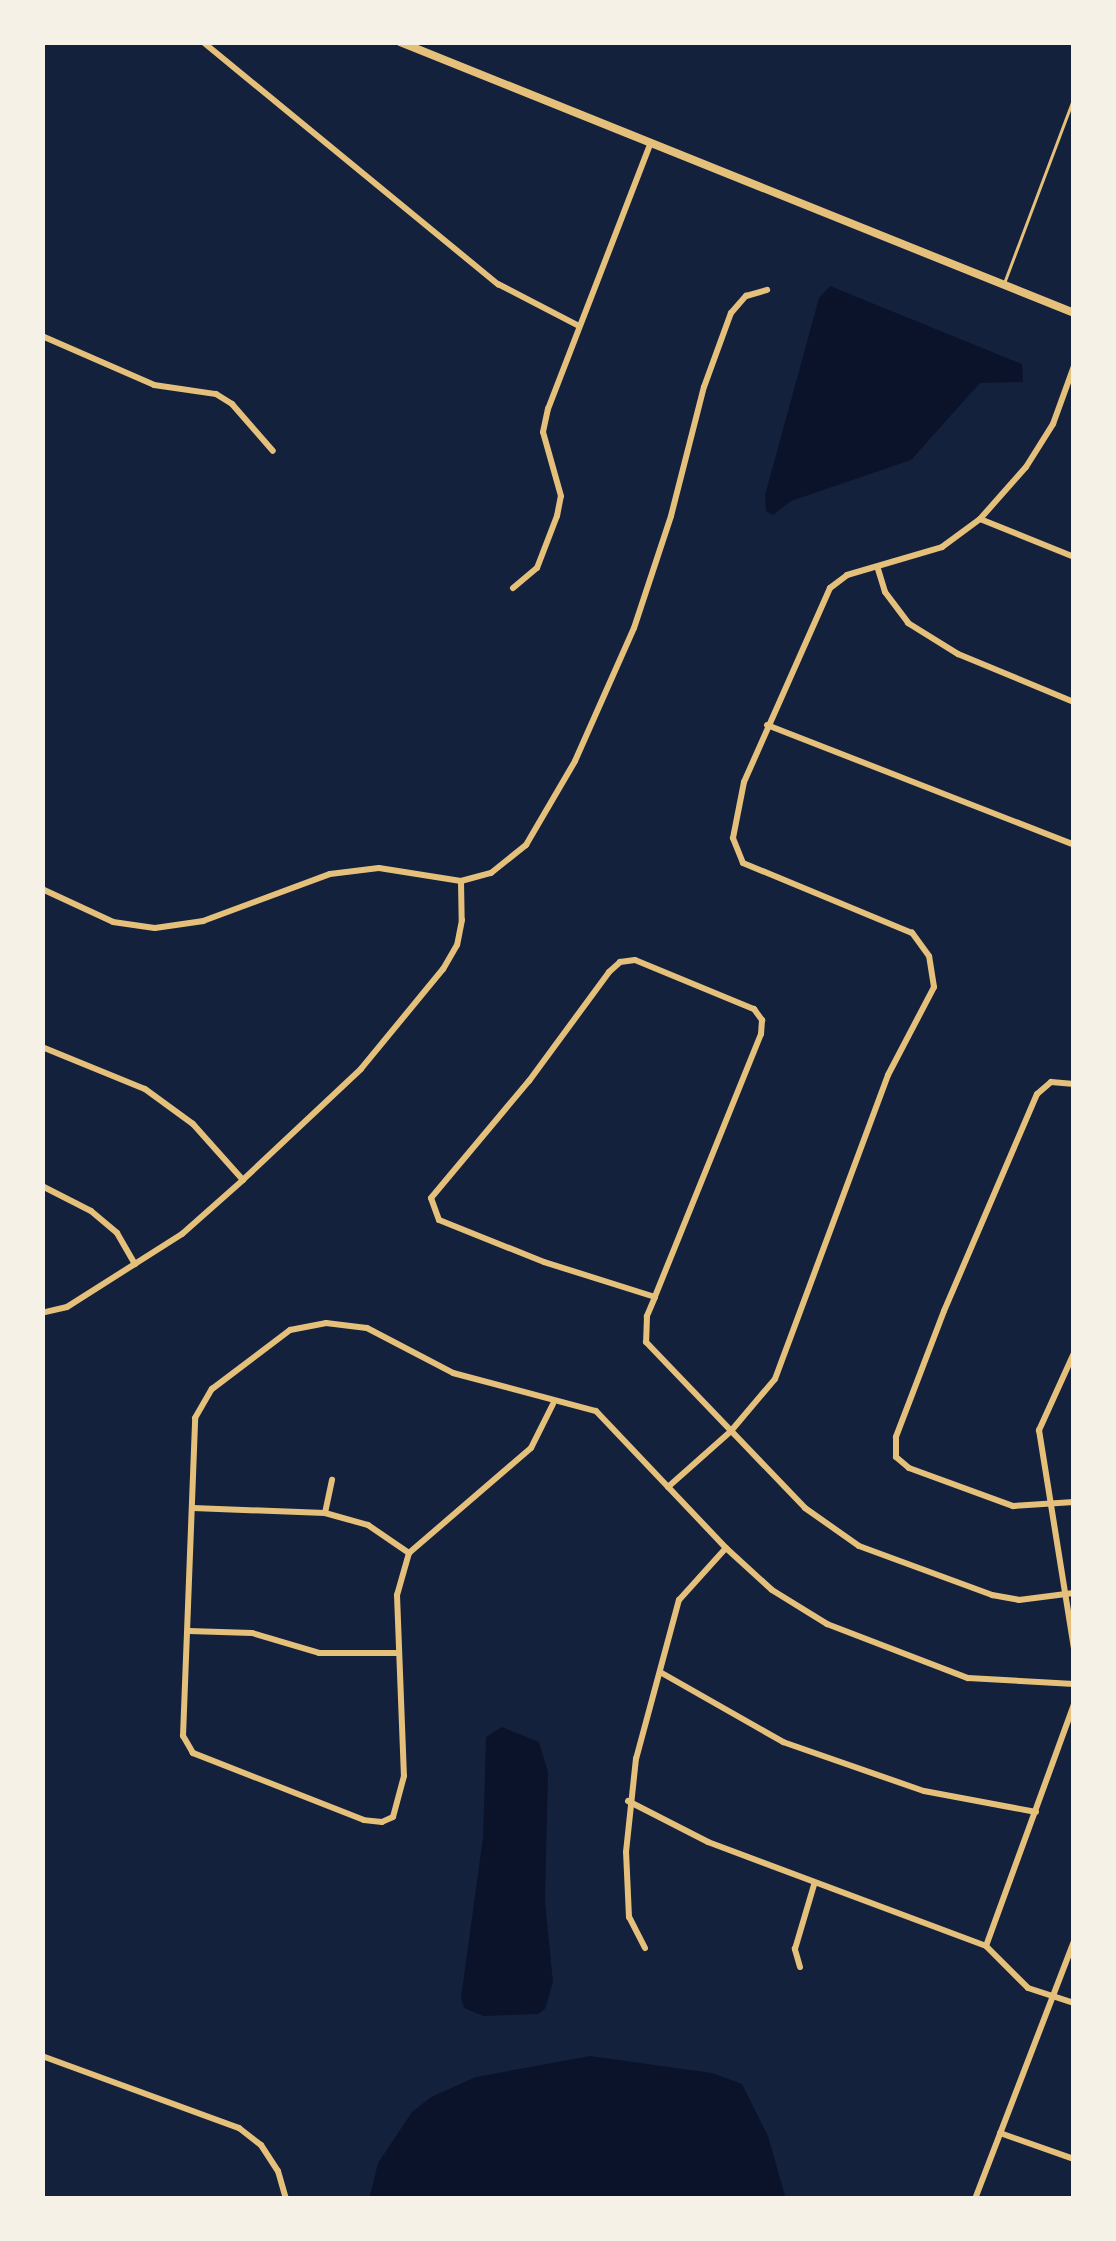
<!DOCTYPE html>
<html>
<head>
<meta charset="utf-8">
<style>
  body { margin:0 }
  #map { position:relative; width:1116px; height:2241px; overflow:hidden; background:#14213d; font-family:Bitter,serif }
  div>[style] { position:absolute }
  .water>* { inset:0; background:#0b132b }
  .service>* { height:3px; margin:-1.5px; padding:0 1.5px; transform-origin:1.5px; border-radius:1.5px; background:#e5c07b }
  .minor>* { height:6px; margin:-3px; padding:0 3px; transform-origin:3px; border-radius:3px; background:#e5c07b }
  .tertiary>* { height:8px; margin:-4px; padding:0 4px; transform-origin:4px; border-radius:4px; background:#e5c07b }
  span { translate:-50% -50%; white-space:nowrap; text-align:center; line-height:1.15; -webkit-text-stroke:10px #f6f1e7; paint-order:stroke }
  .frame { position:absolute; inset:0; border:45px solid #f6f1e7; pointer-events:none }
</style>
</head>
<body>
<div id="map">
  <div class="water">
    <div style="clip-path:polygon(830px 286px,1022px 364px,1023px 382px,980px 383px,911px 460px,791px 501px,773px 515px,766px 511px,765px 495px,819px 298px)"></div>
    <div style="clip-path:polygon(502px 1727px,539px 1742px,548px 1772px,545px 1902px,553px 1982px,545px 2009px,538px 2014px,483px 2016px,464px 2008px,461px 1998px,483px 1837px,486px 1737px)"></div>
    <div style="clip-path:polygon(590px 2056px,712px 2073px,742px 2084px,768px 2136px,786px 2199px,369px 2199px,378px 2163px,412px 2112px,431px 2097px,476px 2077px)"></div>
  </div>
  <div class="service">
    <div style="left:1004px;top:283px;width:199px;rotate:-69.4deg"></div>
  </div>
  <div class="minor">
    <div style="left:203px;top:42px;width:382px;rotate:39.4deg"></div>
    <div style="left:498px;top:284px;width:91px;rotate:27.4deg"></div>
    <div style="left:42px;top:336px;width:122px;rotate:23.6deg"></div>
    <div style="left:154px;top:385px;width:63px;rotate:8.3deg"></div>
    <div style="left:216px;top:394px;width:19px;rotate:32deg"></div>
    <div style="left:232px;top:404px;width:62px;rotate:48.9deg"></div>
    <div style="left:980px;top:519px;width:101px;rotate:22deg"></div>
    <div style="left:878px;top:569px;width:24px;rotate:73deg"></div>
    <div style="left:885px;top:592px;width:39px;rotate:53deg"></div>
    <div style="left:908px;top:623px;width:59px;rotate:31.8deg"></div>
    <div style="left:958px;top:654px;width:126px;rotate:22.5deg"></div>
    <div style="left:513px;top:588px;width:31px;rotate:-40deg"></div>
    <div style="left:537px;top:568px;width:56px;rotate:-69deg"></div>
    <div style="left:557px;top:516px;width:20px;rotate:-79deg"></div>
    <div style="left:561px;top:496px;width:66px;rotate:-105.7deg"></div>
    <div style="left:543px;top:432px;width:24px;rotate:-78deg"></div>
    <div style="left:548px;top:409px;width:286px;rotate:-68.9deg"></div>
    <div style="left:767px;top:725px;width:330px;rotate:21.3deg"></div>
    <div style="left:461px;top:881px;width:31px;rotate:-15deg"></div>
    <div style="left:491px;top:873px;width:45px;rotate:-38.7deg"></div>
    <div style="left:526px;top:845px;width:97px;rotate:-59.7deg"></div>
    <div style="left:575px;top:761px;width:145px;rotate:-66.1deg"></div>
    <div style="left:634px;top:628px;width:118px;rotate:-71.7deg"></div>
    <div style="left:671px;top:516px;width:133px;rotate:-75.7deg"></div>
    <div style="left:704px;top:387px;width:79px;rotate:-70deg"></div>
    <div style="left:731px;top:313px;width:23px;rotate:-49deg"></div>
    <div style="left:746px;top:296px;width:22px;rotate:-16deg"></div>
    <div style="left:42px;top:889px;width:78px;rotate:24.9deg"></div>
    <div style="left:113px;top:922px;width:42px;rotate:8.1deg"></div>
    <div style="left:155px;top:928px;width:49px;rotate:-8.3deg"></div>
    <div style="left:203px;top:921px;width:135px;rotate:-20.3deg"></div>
    <div style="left:330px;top:874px;width:49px;rotate:-7deg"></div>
    <div style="left:379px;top:868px;width:83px;rotate:9deg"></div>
    <div style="left:461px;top:881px;width:39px;rotate:89deg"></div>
    <div style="left:462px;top:920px;width:25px;rotate:101deg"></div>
    <div style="left:457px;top:945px;width:28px;rotate:120deg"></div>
    <div style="left:443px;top:969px;width:129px;rotate:129.4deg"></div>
    <div style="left:361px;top:1069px;width:162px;rotate:136.8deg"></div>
    <div style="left:243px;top:1180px;width:81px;rotate:138.5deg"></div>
    <div style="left:182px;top:1234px;width:136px;rotate:147.6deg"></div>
    <div style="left:67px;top:1307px;width:26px;rotate:167deg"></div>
    <div style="left:1074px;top:900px;width:40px;rotate:90deg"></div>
    <div style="left:42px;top:1047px;width:111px;rotate:22.2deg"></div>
    <div style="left:145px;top:1089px;width:59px;rotate:36.1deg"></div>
    <div style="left:193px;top:1124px;width:75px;rotate:48.2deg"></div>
    <div style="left:1074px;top:1084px;width:23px;rotate:-175deg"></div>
    <div style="left:1051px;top:1082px;width:18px;rotate:139deg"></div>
    <div style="left:1037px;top:1094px;width:236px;rotate:113.2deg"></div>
    <div style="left:944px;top:1311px;width:135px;rotate:110.9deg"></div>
    <div style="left:896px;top:1437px;width:20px;rotate:90deg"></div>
    <div style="left:896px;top:1457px;width:17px;rotate:40deg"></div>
    <div style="left:909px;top:1468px;width:111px;rotate:20.1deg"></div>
    <div style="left:1013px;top:1506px;width:61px;rotate:-3.8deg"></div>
    <div style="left:42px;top:1186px;width:55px;rotate:27deg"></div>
    <div style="left:91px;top:1211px;width:34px;rotate:40deg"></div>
    <div style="left:117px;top:1233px;width:36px;rotate:60deg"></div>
    <div style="left:655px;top:1297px;width:116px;rotate:-162.5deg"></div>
    <div style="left:544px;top:1262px;width:113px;rotate:-158.2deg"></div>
    <div style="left:439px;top:1220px;width:23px;rotate:-110deg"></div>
    <div style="left:431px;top:1198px;width:153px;rotate:-50.1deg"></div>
    <div style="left:529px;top:1081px;width:135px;rotate:-53.7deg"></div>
    <div style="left:609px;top:972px;width:15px;rotate:-42deg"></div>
    <div style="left:620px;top:962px;width:15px;rotate:-8deg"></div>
    <div style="left:635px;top:960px;width:129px;rotate:22.4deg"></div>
    <div style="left:754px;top:1009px;width:14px;rotate:54deg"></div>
    <div style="left:762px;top:1020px;width:14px;rotate:94deg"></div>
    <div style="left:761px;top:1034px;width:284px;rotate:112deg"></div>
    <div style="left:655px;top:1297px;width:21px;rotate:113deg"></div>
    <div style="left:647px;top:1316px;width:26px;rotate:92deg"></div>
    <div style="left:646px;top:1342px;width:230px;rotate:46.2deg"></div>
    <div style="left:805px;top:1508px;width:66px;rotate:35.1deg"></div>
    <div style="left:859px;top:1546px;width:142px;rotate:20.2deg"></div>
    <div style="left:992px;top:1595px;width:27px;rotate:10deg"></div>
    <div style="left:1019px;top:1600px;width:55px;rotate:-7.3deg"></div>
    <div style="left:1074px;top:1353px;width:85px;rotate:114.4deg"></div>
    <div style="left:1039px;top:1430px;width:221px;rotate:80.9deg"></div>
    <div style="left:553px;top:1404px;width:49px;rotate:116.6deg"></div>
    <div style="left:531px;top:1448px;width:161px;rotate:139.3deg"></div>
    <div style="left:409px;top:1553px;width:44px;rotate:105.9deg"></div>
    <div style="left:397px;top:1595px;width:181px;rotate:87.8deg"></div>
    <div style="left:404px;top:1776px;width:42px;rotate:105deg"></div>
    <div style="left:393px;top:1817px;width:12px;rotate:156deg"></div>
    <div style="left:382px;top:1822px;width:18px;rotate:-174deg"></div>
    <div style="left:364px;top:1820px;width:184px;rotate:-158.6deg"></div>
    <div style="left:193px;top:1753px;width:20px;rotate:-120deg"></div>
    <div style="left:183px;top:1736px;width:318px;rotate:-87.8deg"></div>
    <div style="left:195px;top:1418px;width:34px;rotate:-60deg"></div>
    <div style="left:212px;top:1389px;width:98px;rotate:-37.1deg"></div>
    <div style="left:290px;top:1330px;width:37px;rotate:-11deg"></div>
    <div style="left:326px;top:1323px;width:41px;rotate:7deg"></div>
    <div style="left:367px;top:1328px;width:97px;rotate:27.6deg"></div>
    <div style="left:453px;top:1373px;width:148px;rotate:14.9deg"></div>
    <div style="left:596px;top:1411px;width:189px;rotate:46.5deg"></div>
    <div style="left:726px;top:1548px;width:62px;rotate:42.4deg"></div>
    <div style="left:772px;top:1590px;width:65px;rotate:31.7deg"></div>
    <div style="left:827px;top:1624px;width:151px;rotate:21deg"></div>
    <div style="left:968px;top:1678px;width:106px;rotate:3.2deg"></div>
    <div style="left:668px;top:1487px;width:84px;rotate:-41.6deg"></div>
    <div style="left:731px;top:1431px;width:68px;rotate:-49.8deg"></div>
    <div style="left:775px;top:1379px;width:324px;rotate:-69.6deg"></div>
    <div style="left:888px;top:1075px;width:99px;rotate:-62.4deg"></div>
    <div style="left:934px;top:987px;width:31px;rotate:-99deg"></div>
    <div style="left:929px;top:956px;width:29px;rotate:-126deg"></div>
    <div style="left:912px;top:933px;width:183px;rotate:-157.5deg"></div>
    <div style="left:743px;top:863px;width:27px;rotate:-112deg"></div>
    <div style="left:733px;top:838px;width:57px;rotate:-78.9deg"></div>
    <div style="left:744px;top:782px;width:212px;rotate:-66.1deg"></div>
    <div style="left:830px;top:588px;width:21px;rotate:-37deg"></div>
    <div style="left:847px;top:575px;width:99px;rotate:-16.4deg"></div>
    <div style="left:942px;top:547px;width:47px;rotate:-36.4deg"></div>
    <div style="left:980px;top:519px;width:69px;rotate:-48.5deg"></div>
    <div style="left:1026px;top:467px;width:51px;rotate:-57.9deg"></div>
    <div style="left:1053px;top:424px;width:62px;rotate:-70.1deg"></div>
    <div style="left:193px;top:1508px;width:132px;rotate:2.2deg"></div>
    <div style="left:325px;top:1513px;width:45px;rotate:15.6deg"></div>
    <div style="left:368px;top:1525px;width:50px;rotate:34.3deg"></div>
    <div style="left:325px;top:1513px;width:34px;rotate:-78deg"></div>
    <div style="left:189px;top:1631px;width:63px;rotate:1.8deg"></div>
    <div style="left:252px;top:1633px;width:70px;rotate:16.6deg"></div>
    <div style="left:319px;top:1653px;width:79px"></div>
    <div style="left:660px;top:1672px;width:142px;rotate:29.6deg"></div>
    <div style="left:783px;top:1742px;width:149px;rotate:19.2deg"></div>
    <div style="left:924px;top:1791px;width:114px;rotate:10.6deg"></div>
    <div style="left:628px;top:1801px;width:90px;rotate:27.1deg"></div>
    <div style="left:708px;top:1842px;width:297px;rotate:20.5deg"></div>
    <div style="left:986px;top:1946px;width:59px;rotate:45deg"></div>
    <div style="left:1028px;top:1988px;width:48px;rotate:18.1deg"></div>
    <div style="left:986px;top:1946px;width:258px;rotate:-70deg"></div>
    <div style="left:645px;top:1948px;width:35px;rotate:-117deg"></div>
    <div style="left:629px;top:1917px;width:65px;rotate:-92.6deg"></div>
    <div style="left:626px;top:1852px;width:94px;rotate:-83.9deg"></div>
    <div style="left:636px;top:1759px;width:165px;rotate:-74.9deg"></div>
    <div style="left:679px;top:1600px;width:70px;rotate:-47.9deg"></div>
    <div style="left:800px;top:1967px;width:19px;rotate:-106deg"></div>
    <div style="left:795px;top:1949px;width:67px;rotate:-73.5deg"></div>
    <div style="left:42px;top:2056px;width:210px;rotate:20.1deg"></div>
    <div style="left:239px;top:2128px;width:28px;rotate:38deg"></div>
    <div style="left:261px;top:2145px;width:31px;rotate:57deg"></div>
    <div style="left:278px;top:2171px;width:29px;rotate:74deg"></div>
    <div style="left:1000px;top:2133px;width:78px;rotate:19.4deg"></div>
    <div style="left:975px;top:2199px;width:276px;rotate:-69deg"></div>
  </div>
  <div class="tertiary">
    <div style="left:400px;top:42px;width:726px;rotate:21.9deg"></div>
  </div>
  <div class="frame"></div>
</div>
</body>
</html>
